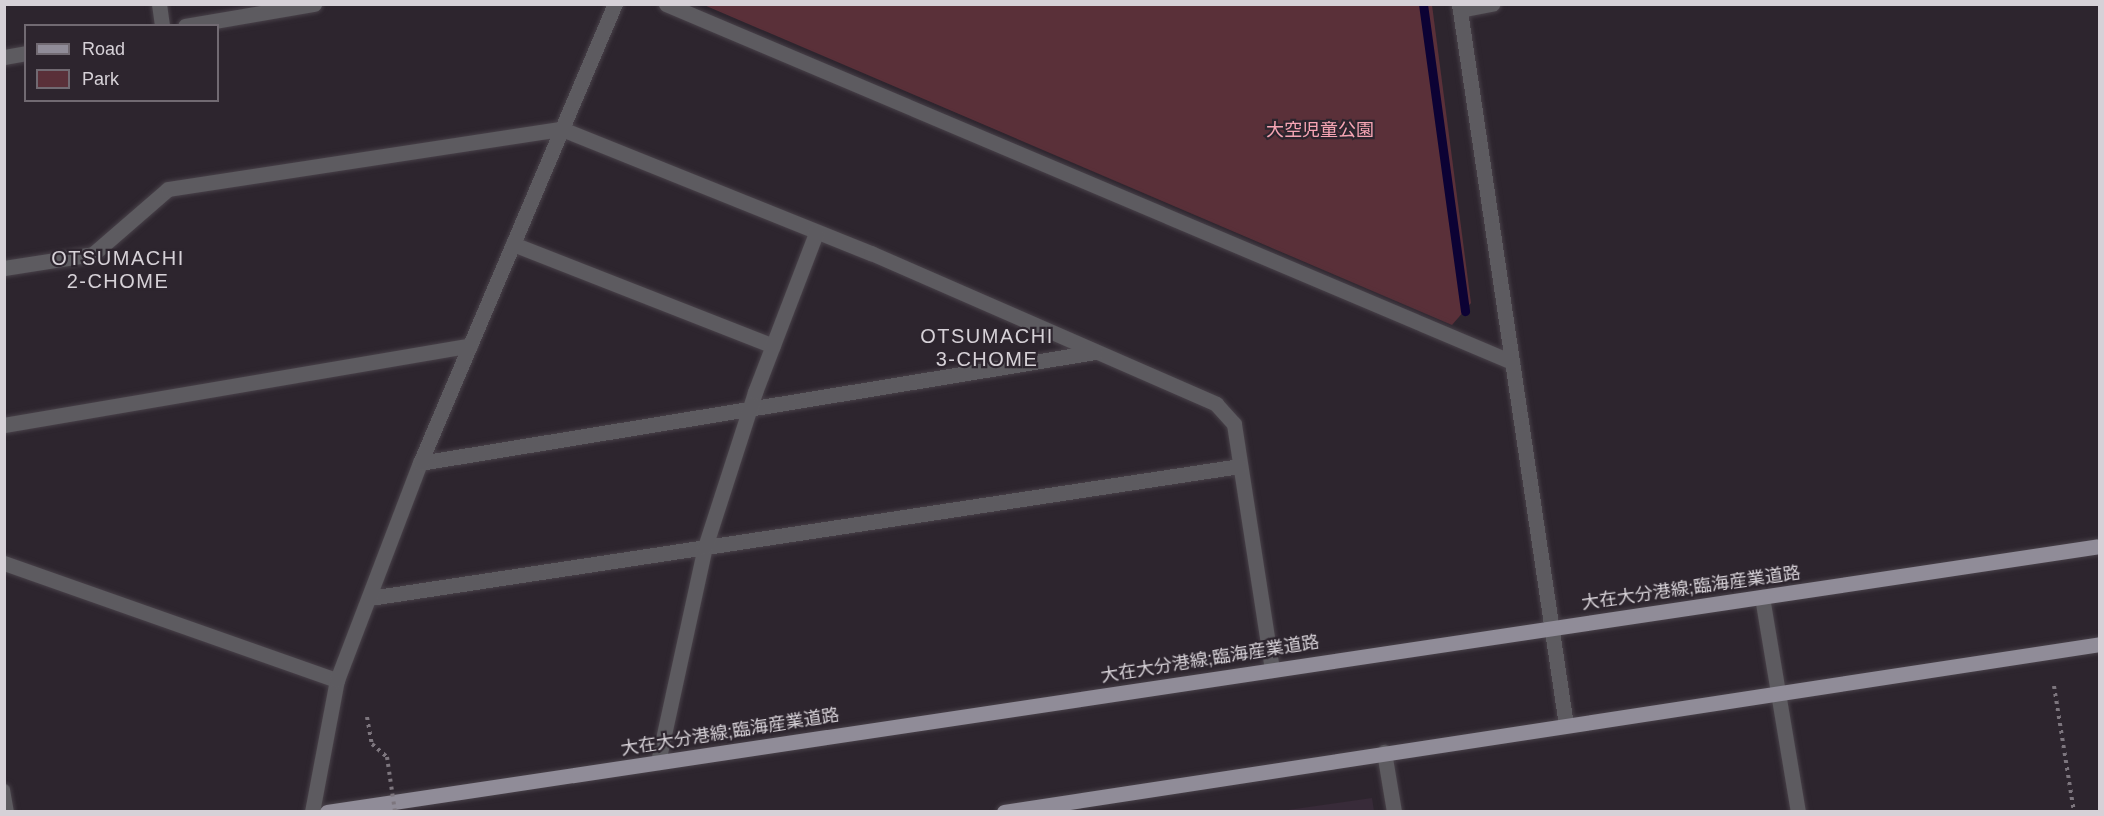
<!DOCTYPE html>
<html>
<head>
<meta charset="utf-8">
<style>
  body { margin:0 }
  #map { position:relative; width:2104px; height:816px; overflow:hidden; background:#2d252e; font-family:Helvetica,"Noto Sans JP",sans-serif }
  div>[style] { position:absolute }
  .built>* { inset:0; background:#382b39 }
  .green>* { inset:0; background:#5a3039 }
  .stream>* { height:9px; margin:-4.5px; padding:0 4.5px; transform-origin:4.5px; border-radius:4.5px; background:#0c0234 }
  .path>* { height:4px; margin-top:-2px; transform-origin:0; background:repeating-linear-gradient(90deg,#7d767e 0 3px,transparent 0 7.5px) }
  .roads { filter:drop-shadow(0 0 2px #484149) drop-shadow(0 0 2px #484149) }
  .service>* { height:12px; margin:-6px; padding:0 6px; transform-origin:6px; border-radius:6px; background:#5d5b60 }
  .minor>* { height:15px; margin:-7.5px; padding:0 7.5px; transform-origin:7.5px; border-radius:7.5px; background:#5d5b60 }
  .tertiary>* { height:15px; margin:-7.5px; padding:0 7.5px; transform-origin:7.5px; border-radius:7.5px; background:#5d5b60 }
  .primary>* { height:15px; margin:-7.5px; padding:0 7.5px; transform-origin:7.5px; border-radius:7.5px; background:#908c98 }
  .path-bridge>* { height:4px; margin-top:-2px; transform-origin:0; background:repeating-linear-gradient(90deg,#7d767e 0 3px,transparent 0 7.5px) }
  span { translate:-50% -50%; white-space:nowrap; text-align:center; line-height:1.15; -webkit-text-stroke:4.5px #2d252e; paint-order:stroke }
  .park-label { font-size:18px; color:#f6a5b4 }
  .street-label { font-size:18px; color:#d6d1d7 }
  .neighbourhood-label { font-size:20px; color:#d6d1d7; letter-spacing:1.5px }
  .frame { position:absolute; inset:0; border:6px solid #d6d1d7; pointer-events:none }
  .legend { position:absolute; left:24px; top:24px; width:195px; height:78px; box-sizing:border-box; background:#2d252e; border:2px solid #716a72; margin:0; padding:8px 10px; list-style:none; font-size:18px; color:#d6d1d7 }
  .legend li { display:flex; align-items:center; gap:12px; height:30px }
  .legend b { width:30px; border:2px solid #716a72 }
</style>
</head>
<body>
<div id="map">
  <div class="built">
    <div style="clip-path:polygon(1372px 798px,1374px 811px,1281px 811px)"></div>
  </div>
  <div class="green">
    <div style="clip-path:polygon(704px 5px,1432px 5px,1471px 303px,1452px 325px)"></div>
  </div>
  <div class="stream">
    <div style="left:1423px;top:4px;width:310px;rotate:82.2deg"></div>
  </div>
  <div class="path">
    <div style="left:2054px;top:686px;width:128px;rotate:81deg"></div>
    <div style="left:367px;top:717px;width:27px;rotate:80deg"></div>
    <div style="left:372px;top:744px;width:20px;rotate:41deg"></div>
    <div style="left:133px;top:812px;width:5px"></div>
  </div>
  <div class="roads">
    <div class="service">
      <div style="left:4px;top:790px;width:22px;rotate:80deg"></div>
    </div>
    <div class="minor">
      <div style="left:159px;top:4px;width:22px;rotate:82deg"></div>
      <div style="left:666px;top:4px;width:919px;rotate:22.94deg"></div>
      <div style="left:1460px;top:10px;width:33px;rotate:-11deg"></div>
      <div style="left:185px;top:26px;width:131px;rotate:-9.7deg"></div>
      <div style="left:4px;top:57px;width:22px;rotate:-10deg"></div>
      <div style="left:513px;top:244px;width:279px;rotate:21.4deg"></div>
      <div style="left:4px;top:268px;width:90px;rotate:-8.9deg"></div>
      <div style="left:93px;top:254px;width:99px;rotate:-40.9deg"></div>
      <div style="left:168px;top:189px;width:399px;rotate:-8.7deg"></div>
      <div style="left:562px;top:129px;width:333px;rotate:21.9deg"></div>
      <div style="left:871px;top:253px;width:377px;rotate:23.6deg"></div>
      <div style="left:1216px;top:404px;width:27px;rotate:48deg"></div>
      <div style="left:1234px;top:424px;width:249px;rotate:81.2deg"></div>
      <div style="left:4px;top:425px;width:473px;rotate:-9.7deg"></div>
      <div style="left:420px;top:463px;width:684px;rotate:-9.34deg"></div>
      <div style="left:370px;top:598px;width:880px;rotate:-8.63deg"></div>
      <div style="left:1384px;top:752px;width:61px;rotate:80.5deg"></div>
      <div style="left:658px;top:762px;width:220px;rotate:-77.7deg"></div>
      <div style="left:705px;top:547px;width:163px;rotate:-72.1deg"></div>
      <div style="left:755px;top:392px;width:170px;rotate:-69deg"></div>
    </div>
    <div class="tertiary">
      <div style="left:1459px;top:4px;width:729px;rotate:81.56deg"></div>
      <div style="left:4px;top:563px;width:353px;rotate:19.4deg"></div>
      <div style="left:1762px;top:597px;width:218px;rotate:80.5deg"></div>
      <div style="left:312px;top:812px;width:134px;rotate:-79.3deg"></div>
      <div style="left:337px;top:680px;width:232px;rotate:-69.1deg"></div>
      <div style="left:420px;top:463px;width:499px;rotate:-67deg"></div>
    </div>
    <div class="primary">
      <div style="left:327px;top:812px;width:1793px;rotate:-8.53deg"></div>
      <div style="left:1004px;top:812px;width:1109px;rotate:-8.71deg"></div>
    </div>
  </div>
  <div class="path-bridge">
    <div style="left:387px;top:757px;width:56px;rotate:81.7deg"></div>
  </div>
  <div class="park-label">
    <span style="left:1320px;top:130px">大空児童公園</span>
  </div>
  <div class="street-label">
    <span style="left:1691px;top:588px;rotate:-8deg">大在大分港線;臨海産業道路</span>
    <span style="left:1210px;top:659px;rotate:-9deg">大在大分港線;臨海産業道路</span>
    <span style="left:730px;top:732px;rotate:-9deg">大在大分港線;臨海産業道路</span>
  </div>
  <div class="neighbourhood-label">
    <span style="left:118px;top:270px">OTSUMACHI<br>2-CHOME</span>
    <span style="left:987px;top:348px">OTSUMACHI<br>3-CHOME</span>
  </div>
  <div class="frame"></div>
  <ul class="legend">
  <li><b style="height:8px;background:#908c98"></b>Road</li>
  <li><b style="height:16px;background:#5a3039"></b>Park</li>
  </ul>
</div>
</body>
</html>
